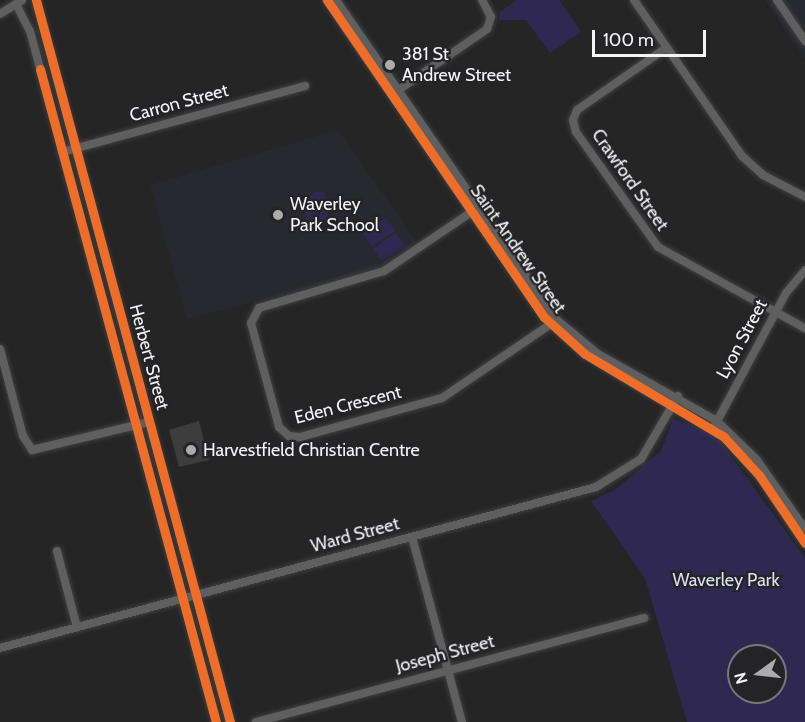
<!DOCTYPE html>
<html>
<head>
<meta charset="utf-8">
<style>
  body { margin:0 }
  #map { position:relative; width:805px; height:722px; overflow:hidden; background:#252526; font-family:Cabin,sans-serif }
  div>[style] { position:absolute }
  .built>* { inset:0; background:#282830 }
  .green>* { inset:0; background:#2f2952 }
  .building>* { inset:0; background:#3d3d3e }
  .roads { filter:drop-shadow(0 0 2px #404041) drop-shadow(0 0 2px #404041) }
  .minor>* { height:8px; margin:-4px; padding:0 4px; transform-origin:4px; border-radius:4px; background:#5f5f60 }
  .cycleway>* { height:9px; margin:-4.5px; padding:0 4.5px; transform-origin:4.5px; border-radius:4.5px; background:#ee6e29 }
  .dots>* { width:16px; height:16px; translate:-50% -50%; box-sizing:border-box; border:3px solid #242427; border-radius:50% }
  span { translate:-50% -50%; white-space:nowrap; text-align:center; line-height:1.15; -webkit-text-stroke:4.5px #242427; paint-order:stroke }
  .poi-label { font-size:18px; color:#f4f4f6 }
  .left { translate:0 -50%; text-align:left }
  .street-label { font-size:18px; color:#f4f4f6 }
  .park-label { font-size:18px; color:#dfdef5 }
  .north { position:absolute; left:727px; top:644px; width:60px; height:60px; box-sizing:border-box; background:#242427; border:2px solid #77777a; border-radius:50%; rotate:255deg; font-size:16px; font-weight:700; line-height:24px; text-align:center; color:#f4f4f6 }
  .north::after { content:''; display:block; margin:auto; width:21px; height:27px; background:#acacad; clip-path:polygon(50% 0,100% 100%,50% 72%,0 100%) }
  .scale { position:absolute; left:592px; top:30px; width:114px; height:27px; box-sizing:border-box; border:3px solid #f4f4f6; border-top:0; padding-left:8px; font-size:18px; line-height:21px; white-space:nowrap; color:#f4f4f6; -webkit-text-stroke:4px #242427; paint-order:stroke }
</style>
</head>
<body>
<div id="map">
  <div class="built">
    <div style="clip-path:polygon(765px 0,805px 0,805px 60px)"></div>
    <div style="clip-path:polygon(338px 130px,419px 245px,381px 270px,187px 319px,150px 185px)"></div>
  </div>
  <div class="green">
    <div style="clip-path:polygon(517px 0,559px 0,581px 32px,550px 53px,526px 20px,499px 20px,500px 12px)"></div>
    <div style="clip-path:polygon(314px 192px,324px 192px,329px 205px,327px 221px,317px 230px,307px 229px,305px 221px,306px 202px)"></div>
    <div style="clip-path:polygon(386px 218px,395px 231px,372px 246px,363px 234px)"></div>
    <div style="clip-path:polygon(396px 233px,405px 246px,382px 261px,373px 249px)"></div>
    <div style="clip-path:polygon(evenodd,673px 419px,715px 434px,805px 558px,805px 722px,687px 722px,645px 578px,591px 501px,615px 490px,661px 451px,673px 419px,739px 656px,775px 656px,775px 692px,739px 692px,739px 656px)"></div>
  </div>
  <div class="building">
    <div style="clip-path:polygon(199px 421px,209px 460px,179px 467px,169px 430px)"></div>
  </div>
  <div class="roads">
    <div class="minor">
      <div style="left:36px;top:0;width:748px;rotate:74.96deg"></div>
      <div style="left:327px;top:0;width:384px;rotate:55.6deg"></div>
      <div style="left:544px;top:317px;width:55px;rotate:42.1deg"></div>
      <div style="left:585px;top:354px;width:162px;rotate:30.8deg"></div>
      <div style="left:724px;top:437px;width:52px;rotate:47.4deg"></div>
      <div style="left:759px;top:475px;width:82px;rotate:55.9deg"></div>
      <div style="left:336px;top:0;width:389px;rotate:55.4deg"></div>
      <div style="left:557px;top:320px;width:53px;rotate:39.7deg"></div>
      <div style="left:598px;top:354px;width:137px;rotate:29.4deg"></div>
      <div style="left:717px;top:421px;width:56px;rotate:44.3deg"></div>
      <div style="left:757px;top:460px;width:84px;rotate:55.2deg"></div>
      <div style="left:634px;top:0;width:190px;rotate:55.3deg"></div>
      <div style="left:742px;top:156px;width:28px;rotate:42deg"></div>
      <div style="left:763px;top:175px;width:47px;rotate:27.6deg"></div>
      <div style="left:777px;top:0;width:50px;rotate:55.7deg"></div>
      <div style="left:16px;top:4px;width:30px;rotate:63deg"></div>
      <div style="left:30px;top:31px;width:716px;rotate:74.93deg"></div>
      <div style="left:0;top:14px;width:26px;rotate:-32deg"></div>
      <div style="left:666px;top:48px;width:108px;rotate:145.1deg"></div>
      <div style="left:577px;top:110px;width:11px;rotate:112deg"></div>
      <div style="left:573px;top:120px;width:12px;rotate:76deg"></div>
      <div style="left:576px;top:132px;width:141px;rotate:54.5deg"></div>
      <div style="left:658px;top:247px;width:168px;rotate:28.9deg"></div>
      <div style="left:394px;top:93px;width:113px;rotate:-34.5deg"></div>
      <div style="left:487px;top:29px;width:13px;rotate:-72deg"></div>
      <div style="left:491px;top:17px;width:19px;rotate:-118deg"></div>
      <div style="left:62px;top:152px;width:252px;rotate:-15.2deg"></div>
      <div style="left:476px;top:209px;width:111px;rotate:146deg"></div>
      <div style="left:384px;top:271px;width:130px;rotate:163.5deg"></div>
      <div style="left:259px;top:308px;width:17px;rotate:118deg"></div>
      <div style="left:251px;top:323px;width:108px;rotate:74.9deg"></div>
      <div style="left:279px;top:427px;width:13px;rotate:42deg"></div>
      <div style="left:289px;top:436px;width:11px;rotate:5deg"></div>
      <div style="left:300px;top:437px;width:147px;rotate:-15.4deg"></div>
      <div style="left:442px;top:398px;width:135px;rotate:-34.2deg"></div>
      <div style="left:0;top:349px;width:90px;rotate:75.2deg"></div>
      <div style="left:23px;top:436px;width:17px;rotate:57deg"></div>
      <div style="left:32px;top:450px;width:120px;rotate:-13.5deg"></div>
      <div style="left:715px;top:425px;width:150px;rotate:-61.7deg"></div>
      <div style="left:786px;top:293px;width:30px;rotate:-50deg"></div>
      <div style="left:412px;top:537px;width:192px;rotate:74.9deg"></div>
      <div style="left:57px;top:551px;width:79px;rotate:75.3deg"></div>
      <div style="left:0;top:648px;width:617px;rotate:-15.12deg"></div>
      <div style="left:596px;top:487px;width:53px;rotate:-31.9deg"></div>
      <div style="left:641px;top:459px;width:73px;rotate:-59.6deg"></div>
      <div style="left:256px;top:722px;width:402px;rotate:-15deg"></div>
    </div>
  </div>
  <div class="cycleway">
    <div style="left:36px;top:0;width:748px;rotate:74.96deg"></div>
    <div style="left:327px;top:0;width:384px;rotate:55.6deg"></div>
    <div style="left:544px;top:317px;width:55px;rotate:42.1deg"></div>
    <div style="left:585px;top:354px;width:162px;rotate:30.8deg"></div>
    <div style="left:724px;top:437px;width:52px;rotate:47.4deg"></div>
    <div style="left:759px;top:475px;width:82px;rotate:55.9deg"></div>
    <div style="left:40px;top:69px;width:676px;rotate:74.92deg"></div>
  </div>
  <div class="dots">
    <div style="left:390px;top:65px;background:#acacad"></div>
    <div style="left:278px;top:215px;background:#acacad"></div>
    <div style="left:191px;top:450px;background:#acacad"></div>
  </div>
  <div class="poi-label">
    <span class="left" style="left:402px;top:65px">381 St<br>Andrew Street</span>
    <span class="left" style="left:290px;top:215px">Waverley<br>Park School</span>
    <span class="left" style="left:203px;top:450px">Harvestfield Christian Centre</span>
  </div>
  <div class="street-label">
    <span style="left:179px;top:103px;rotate:-15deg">Carron Street</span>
    <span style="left:630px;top:180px;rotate:55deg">Crawford Street</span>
    <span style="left:518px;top:249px;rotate:55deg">Saint Andrew Street</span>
    <span style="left:742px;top:339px;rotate:-62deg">Lyon Street</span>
    <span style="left:149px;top:357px;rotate:75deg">Herbert Street</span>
    <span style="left:348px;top:405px;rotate:-14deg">Eden Crescent</span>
    <span style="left:355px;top:535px;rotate:-15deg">Ward Street</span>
    <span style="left:445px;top:654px;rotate:-15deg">Joseph Street</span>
  </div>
  <div class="park-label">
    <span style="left:726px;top:580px">Waverley Park</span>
  </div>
  <div class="north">N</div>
  <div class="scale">100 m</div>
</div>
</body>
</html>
